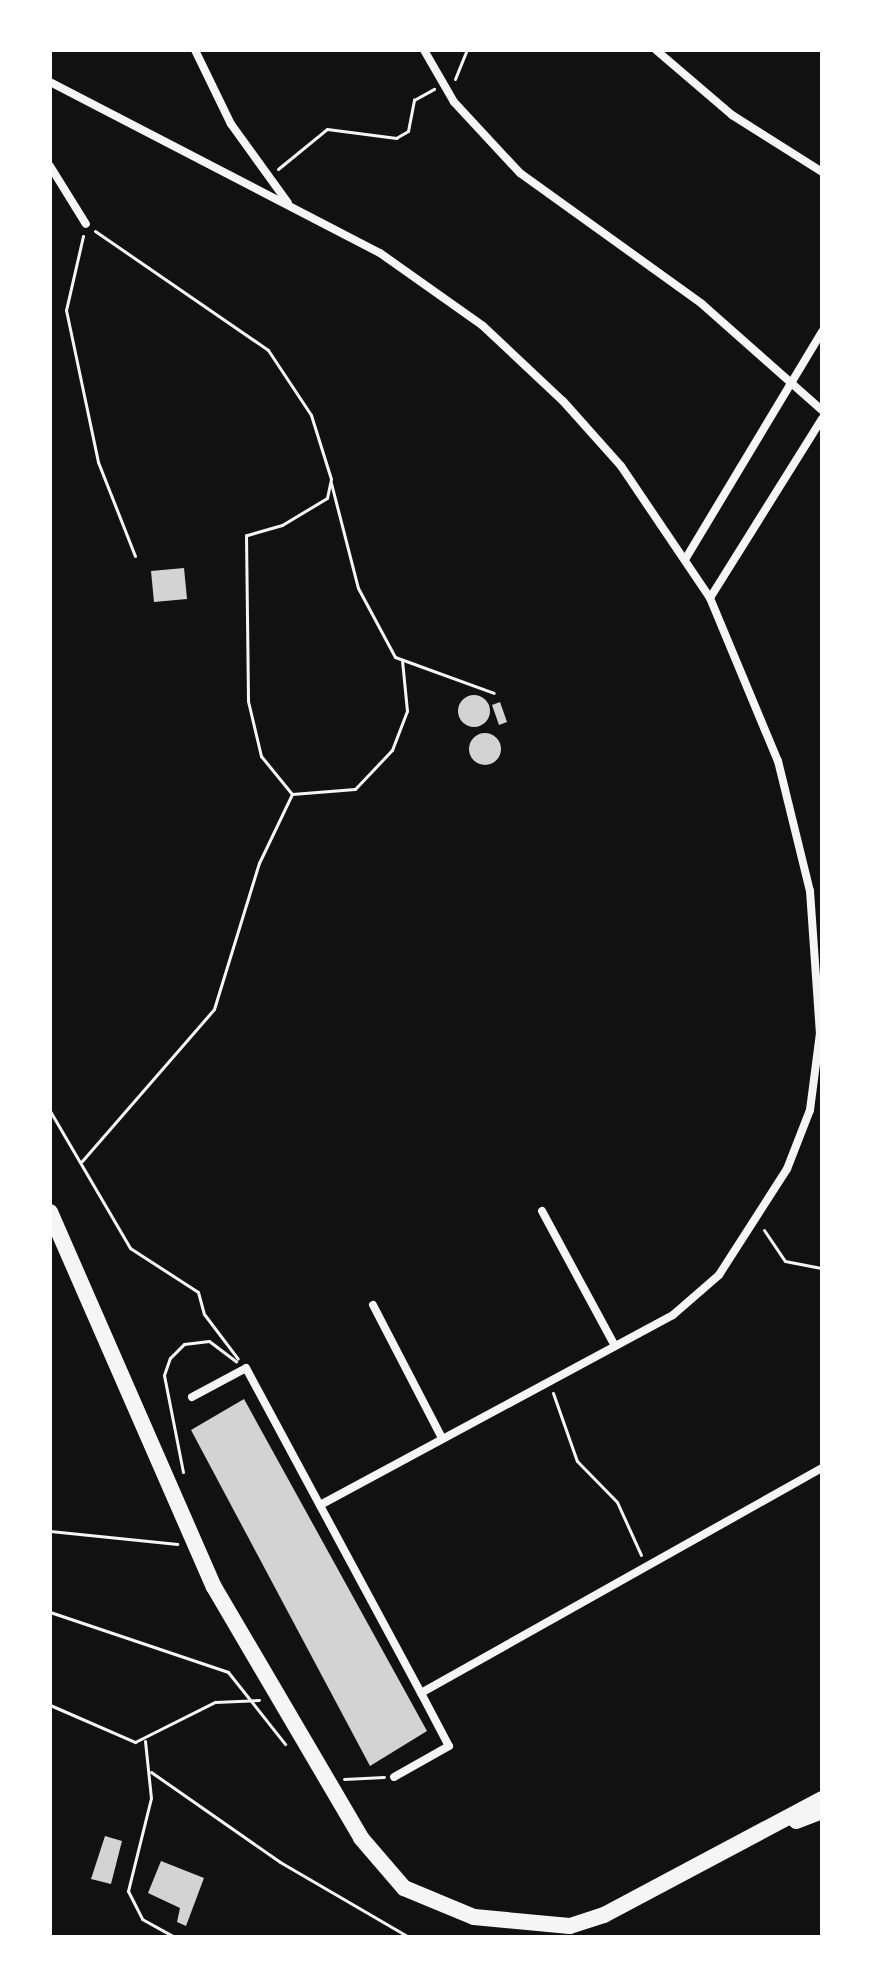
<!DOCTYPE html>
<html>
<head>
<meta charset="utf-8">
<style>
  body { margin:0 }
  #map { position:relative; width:872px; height:1987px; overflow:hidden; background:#111; font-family:Literata,serif }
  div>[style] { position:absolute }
  .building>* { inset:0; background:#d3d3d3 }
  .round { border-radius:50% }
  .path>* { height:3px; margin:-1.5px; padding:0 1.5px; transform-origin:1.5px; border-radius:1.5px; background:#f5f5f5 }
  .minor>* { height:8px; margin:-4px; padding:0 4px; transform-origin:4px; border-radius:4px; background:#f5f5f5 }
  .secondary>* { height:16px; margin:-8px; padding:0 8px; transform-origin:8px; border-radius:8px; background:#f5f5f5 }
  span { translate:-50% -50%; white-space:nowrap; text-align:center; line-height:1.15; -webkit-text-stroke:7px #fff; paint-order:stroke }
  .frame { position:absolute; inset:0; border:52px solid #fff; pointer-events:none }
</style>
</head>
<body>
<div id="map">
  <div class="building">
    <div style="clip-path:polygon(184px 568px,187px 599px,154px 602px,151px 571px)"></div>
    <div class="round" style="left:458px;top:695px;width:32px;height:32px"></div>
    <div style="clip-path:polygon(500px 702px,507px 722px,499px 725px,492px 705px)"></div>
    <div class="round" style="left:469px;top:733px;width:32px;height:32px"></div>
    <div style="clip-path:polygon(244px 1399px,427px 1731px,370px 1766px,191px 1430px)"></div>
    <div style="clip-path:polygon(105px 1836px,122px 1841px,111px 1884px,91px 1879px)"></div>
    <div style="clip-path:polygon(161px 1861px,204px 1878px,186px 1926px,177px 1922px,180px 1908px,148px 1893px)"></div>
  </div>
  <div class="path">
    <div style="left:455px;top:79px;width:31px;rotate:-68deg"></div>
    <div style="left:278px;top:169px;width:63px;rotate:-39.2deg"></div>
    <div style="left:327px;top:129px;width:70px;rotate:7.4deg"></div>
    <div style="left:396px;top:138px;width:14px;rotate:-30deg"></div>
    <div style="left:408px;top:131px;width:32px;rotate:-79deg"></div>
    <div style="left:414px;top:100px;width:23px;rotate:-29deg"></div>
    <div style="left:95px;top:231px;width:210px;rotate:34.5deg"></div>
    <div style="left:268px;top:350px;width:78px;rotate:56.5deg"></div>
    <div style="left:311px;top:415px;width:67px;rotate:72.6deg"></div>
    <div style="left:331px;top:479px;width:19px;rotate:102deg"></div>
    <div style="left:327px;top:498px;width:52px;rotate:149deg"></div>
    <div style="left:282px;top:525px;width:37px;rotate:164deg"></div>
    <div style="left:246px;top:535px;width:166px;rotate:89.3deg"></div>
    <div style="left:248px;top:701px;width:57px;rotate:76.7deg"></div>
    <div style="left:261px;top:756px;width:49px;rotate:50.8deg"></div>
    <div style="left:83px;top:236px;width:76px;rotate:102.9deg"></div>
    <div style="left:66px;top:310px;width:155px;rotate:78.1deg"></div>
    <div style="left:98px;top:462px;width:101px;rotate:68.5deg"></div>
    <div style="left:331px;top:483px;width:108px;rotate:75.6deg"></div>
    <div style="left:358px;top:588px;width:78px;rotate:61.8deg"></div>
    <div style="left:395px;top:657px;width:105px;rotate:20deg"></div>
    <div style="left:50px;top:1111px;width:159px;rotate:59.7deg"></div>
    <div style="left:130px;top:1248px;width:81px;rotate:32.9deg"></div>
    <div style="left:198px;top:1292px;width:23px;rotate:75deg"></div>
    <div style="left:204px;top:1314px;width:56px;rotate:52.9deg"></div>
    <div style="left:82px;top:1161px;width:201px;rotate:-49deg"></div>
    <div style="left:214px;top:1009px;width:153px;rotate:-72.9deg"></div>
    <div style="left:259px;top:863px;width:76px;rotate:-64.4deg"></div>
    <div style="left:292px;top:794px;width:63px;rotate:-4.5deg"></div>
    <div style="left:355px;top:789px;width:54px;rotate:-46.5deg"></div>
    <div style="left:392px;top:750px;width:42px;rotate:-69deg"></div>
    <div style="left:407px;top:711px;width:51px;rotate:-95.6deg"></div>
    <div style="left:764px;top:1230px;width:37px;rotate:56deg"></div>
    <div style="left:785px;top:1261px;width:38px;rotate:11deg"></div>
    <div style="left:553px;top:1393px;width:72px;rotate:70.6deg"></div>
    <div style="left:577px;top:1461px;width:57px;rotate:45.7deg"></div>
    <div style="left:617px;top:1502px;width:58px;rotate:65.6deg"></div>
    <div style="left:183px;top:1472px;width:99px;rotate:-101.1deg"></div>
    <div style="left:164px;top:1375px;width:18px;rotate:-71deg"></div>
    <div style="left:170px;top:1358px;width:20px;rotate:-45deg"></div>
    <div style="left:184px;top:1344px;width:25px;rotate:-7deg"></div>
    <div style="left:209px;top:1341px;width:34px;rotate:37deg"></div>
    <div style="left:50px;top:1531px;width:128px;rotate:5.8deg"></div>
    <div style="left:50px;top:1612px;width:188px;rotate:18.6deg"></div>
    <div style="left:228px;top:1672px;width:92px;rotate:51.6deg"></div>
    <div style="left:50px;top:1705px;width:93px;rotate:23.5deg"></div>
    <div style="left:135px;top:1742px;width:89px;rotate:-26.6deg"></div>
    <div style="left:215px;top:1702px;width:44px;rotate:-2.6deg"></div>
    <div style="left:145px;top:1741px;width:57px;rotate:84deg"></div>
    <div style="left:151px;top:1798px;width:96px;rotate:103.9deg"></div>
    <div style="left:128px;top:1891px;width:31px;rotate:63deg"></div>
    <div style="left:142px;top:1919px;width:38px;rotate:29deg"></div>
    <div style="left:151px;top:1772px;width:157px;rotate:34.9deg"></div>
    <div style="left:280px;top:1862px;width:149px;rotate:30.2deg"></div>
    <div style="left:344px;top:1779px;width:40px;rotate:-2.9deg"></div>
  </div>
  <div class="minor">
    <div style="left:195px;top:50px;width:82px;rotate:64.1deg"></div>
    <div style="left:231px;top:124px;width:97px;rotate:54.2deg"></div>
    <div style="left:424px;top:50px;width:60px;rotate:60deg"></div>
    <div style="left:454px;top:102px;width:97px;rotate:47.1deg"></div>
    <div style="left:520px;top:173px;width:224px;rotate:35.7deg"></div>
    <div style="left:702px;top:304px;width:160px;rotate:41.5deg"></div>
    <div style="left:656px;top:50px;width:100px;rotate:40.5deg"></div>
    <div style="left:732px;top:115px;width:107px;rotate:32.3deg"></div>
    <div style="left:50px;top:82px;width:372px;rotate:27.4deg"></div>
    <div style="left:380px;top:253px;width:126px;rotate:35.3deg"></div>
    <div style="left:483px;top:326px;width:110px;rotate:43.2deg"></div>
    <div style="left:563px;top:401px;width:87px;rotate:48.3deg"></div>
    <div style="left:621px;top:466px;width:159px;rotate:56deg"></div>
    <div style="left:710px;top:598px;width:177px;rotate:67.4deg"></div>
    <div style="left:778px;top:761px;width:134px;rotate:76.2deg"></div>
    <div style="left:810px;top:891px;width:142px;rotate:86deg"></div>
    <div style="left:820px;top:1033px;width:78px;rotate:97.4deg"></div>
    <div style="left:810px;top:1110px;width:63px;rotate:111.3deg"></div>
    <div style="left:787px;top:1169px;width:126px;rotate:122.7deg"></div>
    <div style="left:719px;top:1275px;width:61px;rotate:139deg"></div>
    <div style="left:673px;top:1315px;width:401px;rotate:151.7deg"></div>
    <div style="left:50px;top:166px;width:68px;rotate:58.2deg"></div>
    <div style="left:686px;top:558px;width:264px;rotate:-59deg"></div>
    <div style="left:710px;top:598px;width:211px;rotate:-58deg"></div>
    <div style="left:542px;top:1211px;width:153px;rotate:61.6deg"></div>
    <div style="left:373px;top:1305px;width:150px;rotate:62.6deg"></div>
    <div style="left:192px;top:1397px;width:61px;rotate:-28.2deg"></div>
    <div style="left:246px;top:1368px;width:369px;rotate:61.7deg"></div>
    <div style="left:421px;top:1693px;width:60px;rotate:62.2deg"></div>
    <div style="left:449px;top:1746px;width:63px;rotate:150.6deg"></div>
    <div style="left:421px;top:1693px;width:460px;rotate:-29.3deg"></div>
  </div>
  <div class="secondary">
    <div style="left:50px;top:1212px;width:409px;rotate:66.4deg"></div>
    <div style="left:214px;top:1587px;width:291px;rotate:59.6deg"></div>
    <div style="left:361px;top:1838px;width:66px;rotate:49.3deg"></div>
    <div style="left:404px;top:1888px;width:76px;rotate:22.5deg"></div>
    <div style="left:474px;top:1917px;width:96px;rotate:5.4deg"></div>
    <div style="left:570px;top:1926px;width:36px;rotate:-18deg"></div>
    <div style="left:604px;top:1915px;width:247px;rotate:-28deg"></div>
    <div style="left:796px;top:1821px;width:28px;rotate:-21deg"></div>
  </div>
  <div class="frame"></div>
</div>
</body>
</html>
